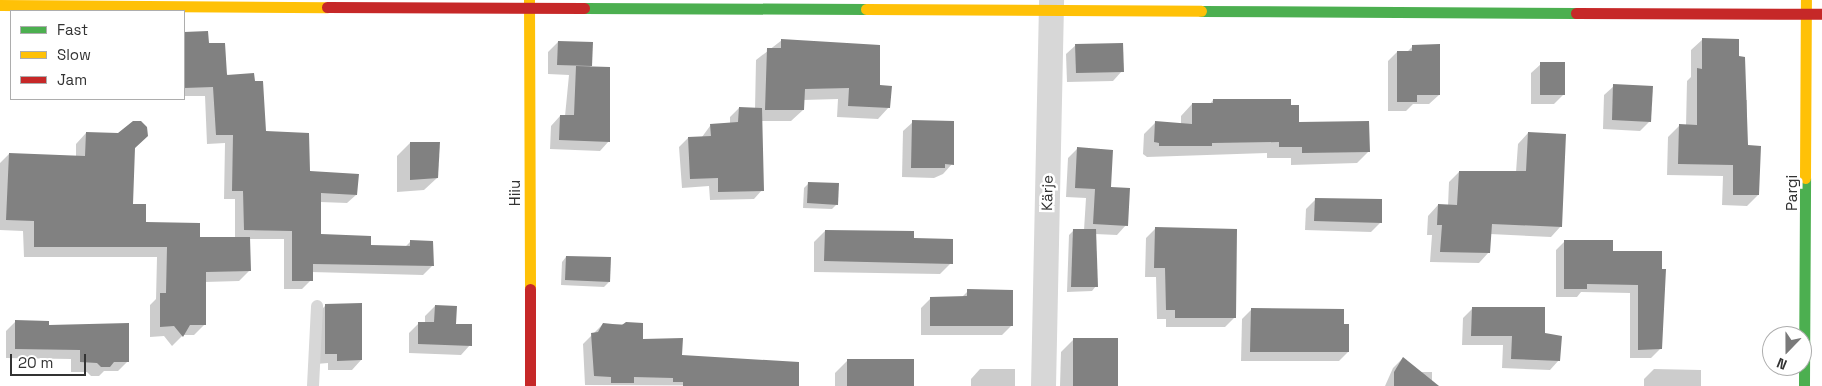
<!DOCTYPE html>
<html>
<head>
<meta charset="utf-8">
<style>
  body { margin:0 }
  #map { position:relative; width:1822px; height:386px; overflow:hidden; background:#fff; font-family:"Space Grotesk",sans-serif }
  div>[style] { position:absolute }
  .shadow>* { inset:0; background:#0003 }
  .building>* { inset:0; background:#818181 }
  .lane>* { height:12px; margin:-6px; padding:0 6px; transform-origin:6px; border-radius:6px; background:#d7d7d7 }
  .street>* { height:25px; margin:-12.5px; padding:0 12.5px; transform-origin:12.5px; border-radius:12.5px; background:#d7d7d7 }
  .fast>* { height:11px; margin:-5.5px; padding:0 5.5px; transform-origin:5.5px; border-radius:5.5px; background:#4caf50 }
  .slow>* { height:11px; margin:-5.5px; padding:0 5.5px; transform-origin:5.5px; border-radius:5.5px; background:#ffc107 }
  .jam>* { height:11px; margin:-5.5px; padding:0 5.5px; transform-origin:5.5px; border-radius:5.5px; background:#c62828 }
  span { translate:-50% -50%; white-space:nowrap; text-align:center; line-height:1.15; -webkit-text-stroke:5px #fff; paint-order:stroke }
  .street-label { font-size:15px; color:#333 }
  .legend { position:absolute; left:10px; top:10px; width:175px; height:90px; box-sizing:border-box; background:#fff; border:1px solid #adadad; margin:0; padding:6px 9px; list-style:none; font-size:15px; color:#333 }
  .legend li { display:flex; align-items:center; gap:10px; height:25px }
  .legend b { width:25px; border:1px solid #adadad }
  .north { position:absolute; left:1762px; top:326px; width:50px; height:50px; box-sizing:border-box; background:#fff; border:1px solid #adadad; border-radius:50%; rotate:202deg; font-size:14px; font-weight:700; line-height:20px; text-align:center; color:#333 }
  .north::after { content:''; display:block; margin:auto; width:18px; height:22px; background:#7a7a7a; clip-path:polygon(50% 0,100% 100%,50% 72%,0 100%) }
  .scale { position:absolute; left:10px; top:354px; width:76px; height:22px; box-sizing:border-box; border:2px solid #333; border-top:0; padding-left:6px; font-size:15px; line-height:18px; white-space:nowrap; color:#333; -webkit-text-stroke:4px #fff; paint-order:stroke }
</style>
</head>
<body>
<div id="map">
  <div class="shadow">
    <div style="clip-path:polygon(184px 33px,208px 45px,265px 132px,309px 172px,356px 195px,347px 203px,320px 202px,320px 236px,370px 246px,405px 247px,410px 242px,432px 266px,423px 275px,311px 272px,311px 280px,302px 289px,284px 289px,284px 239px,249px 239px,249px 271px,239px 281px,205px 282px,205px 324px,194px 335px,183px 335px,172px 346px,164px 336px,150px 337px,150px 305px,156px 299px,157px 257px,24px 257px,23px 231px,0 230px,0 163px,9px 154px,76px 157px,76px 144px,86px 133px,145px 223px,198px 238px,235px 238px,235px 199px,224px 199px,225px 143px,207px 144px,205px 96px,184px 96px)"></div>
    <div style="clip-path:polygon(1703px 39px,1737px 58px,1743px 100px,1747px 100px,1747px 147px,1758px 195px,1747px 206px,1722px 205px,1723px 176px,1667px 175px,1668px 137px,1679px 126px,1686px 126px,1687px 81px,1691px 77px,1691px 50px)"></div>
    <div style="clip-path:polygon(782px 40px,879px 86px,889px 107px,878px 119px,837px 117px,838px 99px,803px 100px,803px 110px,791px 121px,761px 121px,762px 190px,754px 199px,710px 200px,709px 186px,682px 188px,679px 147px,688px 138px,702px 137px,710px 126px,730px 124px,730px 117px,739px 108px,755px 109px,756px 60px)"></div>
    <div style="clip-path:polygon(558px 42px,591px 66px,589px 68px,609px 141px,600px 151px,550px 149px,551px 126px,560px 116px,565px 116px,569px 75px,548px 74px,548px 52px)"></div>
    <div style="clip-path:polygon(1076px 45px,1122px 71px,1113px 81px,1067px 82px,1066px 54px)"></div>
    <div style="clip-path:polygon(1413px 46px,1439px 95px,1429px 104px,1413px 104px,1406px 111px,1388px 111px,1388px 61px,1397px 52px,1407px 52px)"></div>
    <div style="clip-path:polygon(1541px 64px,1563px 95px,1554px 104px,1531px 104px,1531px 73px)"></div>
    <div style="clip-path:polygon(1614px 86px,1650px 121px,1640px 131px,1603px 129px,1604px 95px)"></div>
    <div style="clip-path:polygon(1213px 100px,1290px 106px,1297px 123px,1368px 152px,1357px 163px,1291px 165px,1291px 158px,1267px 158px,1267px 153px,1147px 157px,1143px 154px,1144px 134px,1156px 122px,1181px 124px,1181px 116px,1192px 104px,1210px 104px)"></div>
    <div style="clip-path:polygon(913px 122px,952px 164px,943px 174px,934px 178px,902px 177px,903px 131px)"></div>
    <div style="clip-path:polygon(1528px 133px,1561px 226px,1551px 237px,1490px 234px,1489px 252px,1479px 263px,1430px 262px,1432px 235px,1427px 235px,1428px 216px,1438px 205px,1448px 206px,1449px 182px,1459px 172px,1516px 172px,1518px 144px)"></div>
    <div style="clip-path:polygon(410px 143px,437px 178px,424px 190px,397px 192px,397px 156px)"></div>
    <div style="clip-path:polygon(1077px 149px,1109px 188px,1126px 225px,1117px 235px,1095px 234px,1096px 286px,1092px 291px,1067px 292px,1069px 235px,1074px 230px,1084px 230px,1086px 198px,1066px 197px,1068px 158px)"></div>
    <div style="clip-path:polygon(809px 183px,837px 204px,832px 209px,803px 208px,804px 188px)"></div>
    <div style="clip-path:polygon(1315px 200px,1381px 222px,1371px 232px,1305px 230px,1306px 209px)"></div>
    <div style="clip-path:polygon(1155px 229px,1235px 317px,1225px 327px,1166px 327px,1166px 319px,1157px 319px,1156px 277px,1145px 277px,1146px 238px)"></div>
    <div style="clip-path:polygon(825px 231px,912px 239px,951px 263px,940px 274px,814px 272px,814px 242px)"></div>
    <div style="clip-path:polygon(1565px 241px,1665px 270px,1660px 349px,1651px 358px,1630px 358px,1630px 293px,1581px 292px,1577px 297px,1556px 297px,1556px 250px)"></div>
    <div style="clip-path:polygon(566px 257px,609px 282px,604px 287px,561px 285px,562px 262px)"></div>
    <div style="clip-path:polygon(968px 291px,1012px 325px,1002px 335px,921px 335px,921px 308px,931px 298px,961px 298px)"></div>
    <div style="clip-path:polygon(326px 305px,361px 360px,352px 370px,328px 370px,328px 363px,316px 364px,316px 315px)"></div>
    <div style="clip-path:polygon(435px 306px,470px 345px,461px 355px,409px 353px,409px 333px,419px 323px,425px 323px,425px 316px)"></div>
    <div style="clip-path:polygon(1473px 308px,1544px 334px,1559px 360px,1550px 370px,1502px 368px,1503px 345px,1462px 345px,1463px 318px)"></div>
    <div style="clip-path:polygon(1252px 309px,1343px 325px,1348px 352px,1339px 361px,1241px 361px,1242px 319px)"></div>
    <div style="clip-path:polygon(16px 321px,48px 326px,128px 361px,118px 371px,104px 371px,99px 376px,91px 376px,87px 372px,71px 372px,71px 359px,6px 358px,6px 331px)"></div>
    <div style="clip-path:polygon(603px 324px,641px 324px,641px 340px,681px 356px,798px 386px,585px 385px,583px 344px)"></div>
    <div style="clip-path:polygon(1074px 339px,1116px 386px,1060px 386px,1061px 352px)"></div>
    <div style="clip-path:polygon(1403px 358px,1419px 372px,1432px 372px,1432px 386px,1385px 386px,1393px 368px)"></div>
    <div style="clip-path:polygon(848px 360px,913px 386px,835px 386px,835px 373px)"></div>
    <div style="clip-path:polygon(980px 369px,1015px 369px,1015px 386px,971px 386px,971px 379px)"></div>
    <div style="clip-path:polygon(1654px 369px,1701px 370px,1701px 386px,1644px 386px,1644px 379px)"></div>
  </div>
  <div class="building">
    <div style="clip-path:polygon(208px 31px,209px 43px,225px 43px,227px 75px,254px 73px,255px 81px,263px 81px,266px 131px,309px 133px,310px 171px,359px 174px,357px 195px,321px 193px,321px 234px,371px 236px,371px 245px,410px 246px,410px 240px,433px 241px,434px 266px,313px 264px,313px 281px,292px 281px,292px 231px,244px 230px,243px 191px,232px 191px,233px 135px,216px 135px,213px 87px,184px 88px,184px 32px)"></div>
    <div style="clip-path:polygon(1702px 38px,1739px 39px,1739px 56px,1745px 57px,1748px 145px,1761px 146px,1759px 195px,1733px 195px,1733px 165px,1678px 164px,1679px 124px,1697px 125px,1697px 68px,1702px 69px)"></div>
    <div style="clip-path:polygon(781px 39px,880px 45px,880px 85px,892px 86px,890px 108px,848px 106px,849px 88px,805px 89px,804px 110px,765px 110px,767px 48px,781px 48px)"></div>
    <div style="clip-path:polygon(558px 41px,593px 42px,592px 66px,557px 65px)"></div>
    <div style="clip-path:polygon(1123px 43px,1124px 72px,1076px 73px,1075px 44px)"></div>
    <div style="clip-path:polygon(1440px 44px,1440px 95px,1417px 95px,1417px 102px,1397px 102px,1397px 51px,1412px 51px,1412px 45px)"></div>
    <div style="clip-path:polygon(1540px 62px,1565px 62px,1565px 95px,1540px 95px)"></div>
    <div style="clip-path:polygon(576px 66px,610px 67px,610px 142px,559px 140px,560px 115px,574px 115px)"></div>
    <div style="clip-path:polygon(1613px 84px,1653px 86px,1651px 122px,1612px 120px)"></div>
    <div style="clip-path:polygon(1213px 99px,1291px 99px,1291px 105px,1299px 105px,1299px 122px,1369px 121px,1370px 152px,1302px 153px,1302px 147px,1279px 147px,1279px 142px,1212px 143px,1212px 146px,1159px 146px,1159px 143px,1154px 142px,1155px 121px,1192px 124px,1192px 103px,1213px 103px)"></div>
    <div style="clip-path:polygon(739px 107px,762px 108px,764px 191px,718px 192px,718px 178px,690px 179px,688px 137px,711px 136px,710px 124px,738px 122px)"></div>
    <div style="clip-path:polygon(912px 120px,954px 121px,954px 165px,945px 164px,945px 168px,911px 168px)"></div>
    <div style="clip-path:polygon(133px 121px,141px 121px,147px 127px,148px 136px,135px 148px,133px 204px,146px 204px,146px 222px,200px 223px,200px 237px,250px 237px,251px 271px,206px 272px,206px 325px,190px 325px,183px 337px,174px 326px,160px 327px,160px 293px,166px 293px,167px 247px,34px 247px,34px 221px,6px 220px,9px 153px,85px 156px,86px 132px,118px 133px)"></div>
    <div style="clip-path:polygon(1528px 132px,1566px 134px,1562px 227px,1492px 224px,1490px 253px,1440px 252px,1442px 225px,1437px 225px,1438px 204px,1457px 205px,1459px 171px,1526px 171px)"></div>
    <div style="clip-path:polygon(410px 142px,440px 142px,438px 178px,410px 180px)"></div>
    <div style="clip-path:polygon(1077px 147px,1113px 150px,1111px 187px,1130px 188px,1128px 226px,1093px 224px,1095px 189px,1075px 188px)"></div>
    <div style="clip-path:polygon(808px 182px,839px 183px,838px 205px,807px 203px)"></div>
    <div style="clip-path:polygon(1315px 198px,1382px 199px,1382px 223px,1314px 221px)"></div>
    <div style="clip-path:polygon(1155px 227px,1237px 229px,1236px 318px,1175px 318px,1175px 310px,1166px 310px,1165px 268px,1154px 268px)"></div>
    <div style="clip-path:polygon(1073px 229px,1096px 229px,1098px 287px,1071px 287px)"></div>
    <div style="clip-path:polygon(825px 230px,914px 231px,914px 238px,953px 239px,953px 264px,824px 261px)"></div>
    <div style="clip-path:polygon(1564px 240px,1613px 240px,1613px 251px,1662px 251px,1662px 269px,1666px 269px,1662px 349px,1638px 350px,1638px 285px,1587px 284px,1587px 289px,1564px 289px)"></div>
    <div style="clip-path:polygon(566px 256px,611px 257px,610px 282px,565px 280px)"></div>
    <div style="clip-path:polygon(967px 289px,1013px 290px,1013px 326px,930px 326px,930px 297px,967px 296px)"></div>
    <div style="clip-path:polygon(362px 303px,362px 360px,337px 361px,337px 354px,325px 354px,325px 304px)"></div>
    <div style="clip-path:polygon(435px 305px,457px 306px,456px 324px,472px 324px,472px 346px,418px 344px,418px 322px,434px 322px)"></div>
    <div style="clip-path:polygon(1472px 307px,1545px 307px,1545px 333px,1562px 336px,1560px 361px,1511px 359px,1512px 336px,1471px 336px)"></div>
    <div style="clip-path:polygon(1251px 308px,1344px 309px,1344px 324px,1349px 324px,1349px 352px,1250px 352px)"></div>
    <div style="clip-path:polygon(15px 320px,49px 321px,49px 325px,129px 323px,129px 362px,114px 362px,110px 367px,101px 367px,97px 363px,80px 362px,80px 350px,15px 349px)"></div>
    <div style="clip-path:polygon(626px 322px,643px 323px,643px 339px,683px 338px,682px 355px,799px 362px,799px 386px,683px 386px,683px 382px,673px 382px,673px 378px,634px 377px,634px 383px,611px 383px,611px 377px,594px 376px,591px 333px,598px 332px,603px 323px,622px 325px)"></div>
    <div style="clip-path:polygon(1073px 338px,1118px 338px,1118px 386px,1073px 386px)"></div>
    <div style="clip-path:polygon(1403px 357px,1439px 386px,1394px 386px,1394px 372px)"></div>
    <div style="clip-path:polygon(847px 359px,914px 359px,914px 386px,847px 386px)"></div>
  </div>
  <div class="lane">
    <div style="left:313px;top:386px;width:80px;rotate:-87.1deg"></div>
  </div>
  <div class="street">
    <div style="left:1043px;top:386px;width:386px;rotate:-88.8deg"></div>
  </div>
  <div class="fast">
    <div style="left:584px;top:8px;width:282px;rotate:0.2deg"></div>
    <div style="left:1201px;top:11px;width:375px;rotate:0.3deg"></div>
    <div style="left:1804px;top:386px;width:208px;rotate:-89.7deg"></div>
  </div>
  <div class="slow">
    <div style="left:529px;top:0;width:289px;rotate:89.8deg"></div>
    <div style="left:0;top:5px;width:327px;rotate:0.4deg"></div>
    <div style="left:866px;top:9px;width:335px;rotate:0.3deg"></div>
    <div style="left:1805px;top:178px;width:178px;rotate:-89.7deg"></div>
  </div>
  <div class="jam">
    <div style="left:327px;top:7px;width:257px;rotate:0.2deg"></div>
    <div style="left:1576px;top:13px;width:246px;rotate:0.2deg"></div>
    <div style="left:530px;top:289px;width:97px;rotate:90deg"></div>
  </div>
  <div class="street-label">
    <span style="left:515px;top:193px;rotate:-90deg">Hiiu</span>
    <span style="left:1047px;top:193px;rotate:-89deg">Kärje</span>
    <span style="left:1792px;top:193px;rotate:-90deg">Pargi</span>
  </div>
  <ul class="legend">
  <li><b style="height:6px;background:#4caf50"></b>Fast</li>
  <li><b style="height:6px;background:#ffc107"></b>Slow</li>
  <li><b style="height:6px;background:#c62828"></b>Jam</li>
  </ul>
  <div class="north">N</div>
  <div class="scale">20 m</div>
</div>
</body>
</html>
